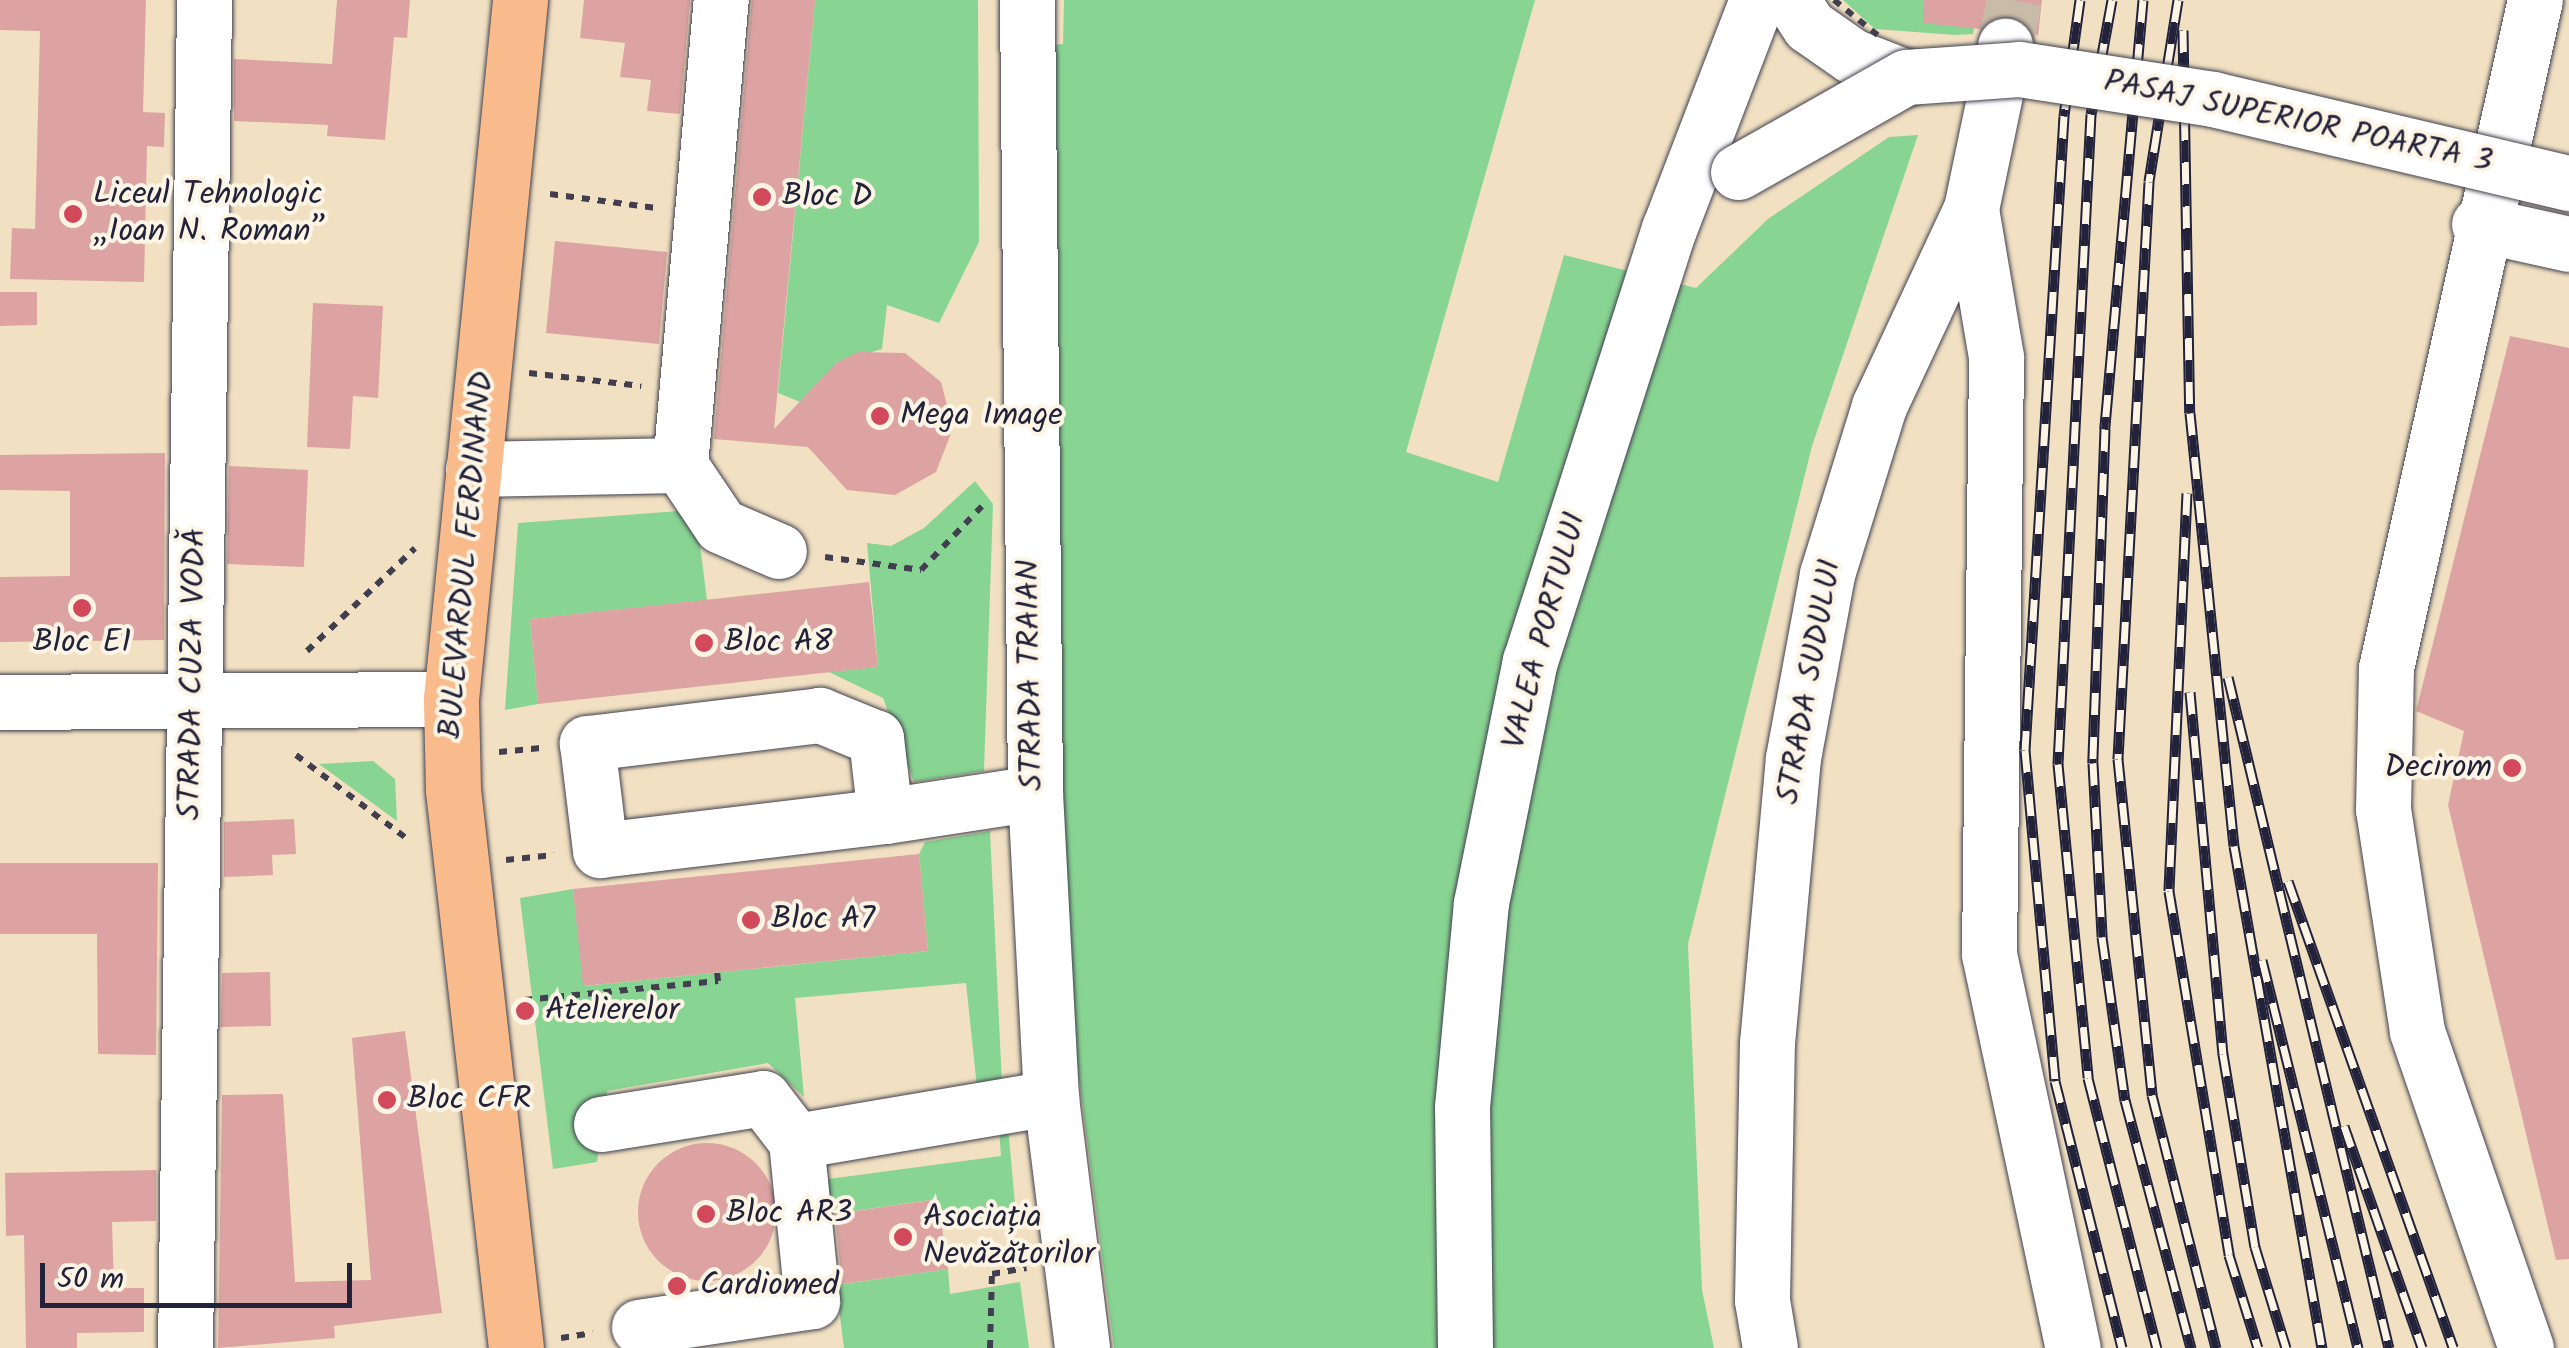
<!DOCTYPE html>
<html>
<head>
<meta charset="utf-8">
<style>
  body { margin:0 }
  #map { position:relative; width:2569px; height:1348px; overflow:hidden; background:#f1e1c2; font-family:Kalam,sans-serif }
  div>[style] { position:absolute }
  .green>* { inset:0; background:#88d492 }
  .building>* { inset:0; background:#dca3a2 }
  .round { border-radius:50% }
  .minor-tunnel>* { height:55px; margin-top:-27.5px; transform-origin:0; background:repeating-linear-gradient(90deg,#c8bba7 0 55px,transparent 0 83px) }
  .path>* { height:6px; margin-top:-3px; transform-origin:0; background:repeating-linear-gradient(90deg,#413f4f 0 8px,transparent 0 16px) }
  .roads { filter:drop-shadow(0 0 2px #413f4f) drop-shadow(0 0 2px #413f4f) }
  .minor>* { height:55px; margin:-27.5px; padding:0 27.5px; transform-origin:27.5px; border-radius:27.5px; background:#fff }
  .major>* { height:55px; margin:-27.5px; padding:0 27.5px; transform-origin:27.5px; border-radius:27.5px; background:#fabb8c }
  .rail>* { height:11px; margin-top:-5.5px; transform-origin:0; background:repeating-linear-gradient(90deg,#fcf5e5 0 22px,#22223b 0 44px); box-sizing:border-box; border-block:2px solid #22223b }
  .path-bridge>* { height:6px; margin-top:-3px; transform-origin:0; background:repeating-linear-gradient(90deg,#413f4f 0 8px,transparent 0 16px) }
  .bridges { filter:drop-shadow(0 0 2px #413f4f) drop-shadow(0 0 2px #413f4f) }
  .minor-bridge>* { height:55px; margin:-27.5px; padding:0 27.5px; transform-origin:27.5px; border-radius:27.5px; background:#fff }
  .dots>* { width:28px; height:28px; translate:-50% -50%; box-sizing:border-box; border:5px solid #fcf5e5; border-radius:50% }
  span { translate:-50% -50%; white-space:nowrap; text-align:center; line-height:1.15; -webkit-text-stroke:8px #fcf5e5; paint-order:stroke }
  .street-label { font-size:32px; color:#22223b }
  .poi-label { font-size:32px; color:#22223b }
  .left { translate:0 -50%; text-align:left }
  .right { translate:-100% -50%; text-align:right }
  .scale { position:absolute; left:40px; top:1263px; width:312px; height:45px; box-sizing:border-box; border:5px solid #22223b; border-top:0; padding-left:12px; font-size:30px; line-height:35px; white-space:nowrap; color:#22223b; -webkit-text-stroke:8px #fcf5e5; paint-order:stroke }
</style>
</head>
<body>
<div id="map">
  <div class="green">
    <div style="clip-path:polygon(815px 0,978px 0,979px 242px,939px 323px,887px 305px,882px 349px,836px 363px,808px 405px,778px 393px)"></div>
    <div style="clip-path:polygon(1064px 0,1535px 0,1406px 452px,1498px 482px,1564px 255px,1696px 288px,1768px 219px,1889px 137px,1918px 135px,1812px 446px,1688px 944px,1702px 1290px,1714px 1348px,1114px 1348px,1074px 1039px,1057px 719px,1054px 45px,1063px 44px)"></div>
    <div style="clip-path:polygon(1843px 0,1979px 0,1973px 34px,1955px 35px,1875px 29px)"></div>
    <div style="clip-path:polygon(975px 481px,993px 504px,984px 771px,914px 782px,883px 698px,829px 672px,878px 667px,867px 543px,891px 546px,924px 528px)"></div>
    <div style="clip-path:polygon(679px 511px,700px 545px,707px 600px,530px 619px,538px 704px,505px 710px,518px 523px)"></div>
    <div style="clip-path:polygon(373px 761px,395px 779px,397px 821px,319px 764px)"></div>
    <div style="clip-path:polygon(990px 831px,1002px 1084px,977px 1087px,966px 983px,795px 998px,804px 1097px,768px 1063px,607px 1091px,597px 1162px,553px 1169px,520px 898px,573px 889px,584px 986px,928px 951px,919px 854px,925px 842px)"></div>
    <div style="clip-path:polygon(1008px 1126px,1016px 1216px,942px 1224px,937px 1199px,826px 1215px,821px 1180px,1001px 1156px,999px 1128px)"></div>
    <div style="clip-path:polygon(948px 1269px,950px 1294px,1020px 1282px,1029px 1348px,844px 1348px,836px 1285px)"></div>
  </div>
  <div class="building">
    <div style="clip-path:polygon(0 0,146px 0,143px 112px,165px 113px,164px 147px,147px 146px,144px 282px,10px 279px,12px 228px,35px 229px,40px 31px,0 30px)"></div>
    <div style="clip-path:polygon(337px 0,410px 0,407px 38px,394px 37px,385px 140px,327px 136px,328px 125px,234px 121px,234px 59px,332px 64px)"></div>
    <div style="clip-path:polygon(584px 0,690px 0,680px 114px,647px 111px,651px 80px,620px 77px,625px 43px,580px 38px)"></div>
    <div style="clip-path:polygon(752px 0,815px 0,774px 429px,836px 363px,858px 352px,905px 353px,941px 382px,953px 428px,936px 472px,895px 495px,847px 490px,808px 447px,714px 439px)"></div>
    <div style="clip-path:polygon(1924px 0,2042px 0,2038px 36px,2010px 15px,1980px 29px,1923px 23px)"></div>
    <div style="clip-path:polygon(555px 241px,667px 252px,659px 344px,546px 333px)"></div>
    <div style="clip-path:polygon(0 292px,37px 292px,37px 325px,0 326px)"></div>
    <div style="clip-path:polygon(313px 303px,383px 306px,378px 398px,353px 396px,350px 449px,307px 447px)"></div>
    <div style="clip-path:polygon(2510px 336px,2569px 348px,2569px 1259px,2556px 1260px,2448px 805px,2464px 731px,2416px 711px)"></div>
    <div style="clip-path:polygon(165px 453px,164px 640px,0 642px,0 577px,70px 576px,70px 491px,0 490px,0 455px)"></div>
    <div style="clip-path:polygon(229px 466px,308px 470px,304px 567px,227px 564px)"></div>
    <div style="clip-path:polygon(869px 582px,878px 667px,538px 704px,530px 619px)"></div>
    <div style="clip-path:polygon(294px 819px,296px 854px,272px 855px,273px 875px,224px 877px,224px 822px)"></div>
    <div style="clip-path:polygon(919px 854px,928px 951px,583px 986px,573px 889px)"></div>
    <div style="clip-path:polygon(0 863px,158px 863px,156px 1055px,98px 1054px,97px 934px,0 934px)"></div>
    <div style="clip-path:polygon(270px 972px,271px 1026px,221px 1027px,222px 973px)"></div>
    <div style="clip-path:polygon(405px 1031px,442px 1313px,334px 1326px,335px 1338px,218px 1348px,222px 1095px,283px 1094px,295px 1282px,371px 1280px,352px 1038px)"></div>
    <div class="round" style="left:638px;top:1143px;width:138px;height:138px"></div>
    <div style="clip-path:polygon(156px 1170px,156px 1221px,112px 1222px,114px 1288px,144px 1288px,144px 1332px,77px 1333px,77px 1348px,26px 1348px,24px 1235px,6px 1236px,5px 1173px)"></div>
    <div style="clip-path:polygon(938px 1199px,948px 1269px,842px 1284px,835px 1214px)"></div>
  </div>
  <div class="minor-tunnel">
    <div style="left:2005px;top:46px;width:47px;rotate:-78.9deg"></div>
  </div>
  <div class="path">
    <div style="left:550px;top:194px;width:107px;rotate:7.5deg"></div>
    <div style="left:529px;top:373px;width:113px;rotate:6.6deg"></div>
    <div style="left:825px;top:557px;width:97px;rotate:7.7deg"></div>
    <div style="left:921px;top:570px;width:91px;rotate:-46.3deg"></div>
    <div style="left:307px;top:651px;width:149px;rotate:-43.6deg"></div>
    <div style="left:499px;top:752px;width:42px;rotate:-5.4deg"></div>
    <div style="left:296px;top:755px;width:143px;rotate:37deg"></div>
    <div style="left:506px;top:860px;width:48px;rotate:-5.9deg"></div>
    <div style="left:524px;top:1000px;width:195px;rotate:-5.6deg"></div>
    <div style="left:718px;top:981px;width:9px;rotate:-96deg"></div>
    <div style="left:561px;top:1338px;width:32px;rotate:-9deg"></div>
    <div style="left:990px;top:1348px;width:74px;rotate:-88.5deg"></div>
    <div style="left:992px;top:1274px;width:35px;rotate:-10deg"></div>
  </div>
  <div class="roads">
    <div class="minor">
      <div style="left:1027px;top:0;width:793px;rotate:89.42deg"></div>
      <div style="left:1035px;top:793px;width:305px;rotate:87deg"></div>
      <div style="left:1051px;top:1098px;width:252px;rotate:82.9deg"></div>
      <div style="left:1792px;top:0;width:31px;rotate:57deg"></div>
      <div style="left:1809px;top:26px;width:52px;rotate:34.9deg"></div>
      <div style="left:1852px;top:56px;width:58px;rotate:21.3deg"></div>
      <div style="left:1971px;top:209px;width:150px;rotate:80.4deg"></div>
      <div style="left:1996px;top:357px;width:597px;rotate:90.67deg"></div>
      <div style="left:1989px;top:954px;width:403px;rotate:78deg"></div>
      <div style="left:2479px;top:224px;width:92px;rotate:12.5deg"></div>
      <div style="left:680px;top:465px;width:73px;rotate:56.1deg"></div>
      <div style="left:721px;top:526px;width:63px;rotate:23.3deg"></div>
      <div style="left:473px;top:469px;width:207px;rotate:-1.1deg"></div>
      <div style="left:680px;top:465px;width:467px;rotate:-85deg"></div>
      <div style="left:0;top:702px;width:451px;rotate:-0.4deg"></div>
      <div style="left:885px;top:816px;width:79px;rotate:-96.6deg"></div>
      <div style="left:876px;top:738px;width:61px;rotate:-157.7deg"></div>
      <div style="left:820px;top:715px;width:235px;rotate:173.1deg"></div>
      <div style="left:587px;top:743px;width:108px;rotate:83.1deg"></div>
      <div style="left:600px;top:850px;width:287px;rotate:-6.8deg"></div>
      <div style="left:885px;top:816px;width:152px;rotate:-8.7deg"></div>
      <div style="left:601px;top:1124px;width:164px;rotate:-9.1deg"></div>
      <div style="left:763px;top:1098px;width:54px;rotate:52.5deg"></div>
      <div style="left:796px;top:1141px;width:161px;rotate:84.3deg"></div>
      <div style="left:812px;top:1301px;width:175px;rotate:171.5deg"></div>
      <div style="left:796px;top:1141px;width:259px;rotate:-9.6deg"></div>
      <div style="left:185px;top:1348px;width:1348px;rotate:-89.19deg"></div>
      <div style="left:1465px;top:1348px;width:241px;rotate:-90.7deg"></div>
      <div style="left:1462px;top:1107px;width:205px;rotate:-84.7deg"></div>
      <div style="left:1481px;top:903px;width:247px;rotate:-78.6deg"></div>
      <div style="left:1530px;top:661px;width:454px;rotate:-72.2deg"></div>
      <div style="left:1669px;top:229px;width:245px;rotate:-69deg"></div>
      <div style="left:1770px;top:1348px;width:49px;rotate:-99.5deg"></div>
      <div style="left:1762px;top:1300px;width:257px;rotate:-88.9deg"></div>
      <div style="left:1767px;top:1043px;width:286px;rotate:-84.8deg"></div>
      <div style="left:1793px;top:758px;width:187px;rotate:-79.5deg"></div>
      <div style="left:1827px;top:574px;width:176px;rotate:-72.8deg"></div>
      <div style="left:1879px;top:406px;width:217px;rotate:-65deg"></div>
      <div style="left:1971px;top:209px;width:167px;rotate:-78.2deg"></div>
      <div style="left:2526px;top:1348px;width:335px;rotate:-109deg"></div>
      <div style="left:2417px;top:1031px;width:224px;rotate:-98.7deg"></div>
      <div style="left:2383px;top:810px;width:142px;rotate:-88.8deg"></div>
      <div style="left:2386px;top:668px;width:684px;rotate:-77.43deg"></div>
    </div>
    <div class="major">
      <div style="left:516px;top:1348px;width:562px;rotate:-96.44deg"></div>
      <div style="left:453px;top:790px;width:91px;rotate:-91.3deg"></div>
      <div style="left:451px;top:699px;width:702px;rotate:-84.36deg"></div>
    </div>
  </div>
  <div class="rail">
    <div style="left:2080px;top:0;width:117px;rotate:97.9deg"></div>
    <div style="left:2064px;top:116px;width:635px;rotate:93.52deg"></div>
    <div style="left:2025px;top:750px;width:332px;rotate:84.8deg"></div>
    <div style="left:2055px;top:1081px;width:275px;rotate:75.9deg"></div>
    <div style="left:2112px;top:0;width:116px;rotate:100.4deg"></div>
    <div style="left:2091px;top:114px;width:651px;rotate:92.91deg"></div>
    <div style="left:2058px;top:764px;width:315px;rotate:84.5deg"></div>
    <div style="left:2088px;top:1078px;width:279px;rotate:75.7deg"></div>
    <div style="left:2143px;top:0;width:431px;rotate:95.1deg"></div>
    <div style="left:2105px;top:429px;width:334px;rotate:92.1deg"></div>
    <div style="left:2093px;top:763px;width:174px;rotate:87deg"></div>
    <div style="left:2102px;top:937px;width:165px;rotate:82deg"></div>
    <div style="left:2125px;top:1100px;width:257px;rotate:75.1deg"></div>
    <div style="left:2178px;top:0;width:184px;rotate:99.1deg"></div>
    <div style="left:2149px;top:182px;width:578px;rotate:93.08deg"></div>
    <div style="left:2118px;top:759px;width:338px;rotate:84.2deg"></div>
    <div style="left:2152px;top:1095px;width:261px;rotate:75.8deg"></div>
    <div style="left:2183px;top:30px;width:383px;rotate:89deg"></div>
    <div style="left:2190px;top:413px;width:435px;rotate:84.2deg"></div>
    <div style="left:2234px;top:846px;width:510px;rotate:80.06deg"></div>
    <div style="left:2187px;top:493px;width:398px;rotate:92.6deg"></div>
    <div style="left:2169px;top:891px;width:369px;rotate:80.6deg"></div>
    <div style="left:2229px;top:1255px;width:97px;rotate:72.7deg"></div>
    <div style="left:2228px;top:677px;width:690px;rotate:76.51deg"></div>
    <div style="left:2190px;top:692px;width:364px;rotate:84.8deg"></div>
    <div style="left:2223px;top:1054px;width:196px;rotate:80.6deg"></div>
    <div style="left:2255px;top:1247px;width:106px;rotate:72.9deg"></div>
    <div style="left:2288px;top:881px;width:495px;rotate:70.5deg"></div>
    <div style="left:2262px;top:960px;width:400px;rotate:76.1deg"></div>
    <div style="left:2344px;top:1126px;width:235px;rotate:70.6deg"></div>
  </div>
  <div class="path-bridge">
    <div style="left:1834px;top:0;width:59px;rotate:38.8deg"></div>
  </div>
  <div class="bridges">
    <div class="minor-bridge">
      <div style="left:1738px;top:172px;width:193px;rotate:-29.5deg"></div>
      <div style="left:1906px;top:77px;width:113px;rotate:-4deg"></div>
      <div style="left:2019px;top:69px;width:196px;rotate:8.8deg"></div>
      <div style="left:2213px;top:99px;width:366px;rotate:13.3deg"></div>
    </div>
  </div>
  <div class="dots">
    <div style="left:762px;top:197px;background:#d1495b"></div>
    <div style="left:73px;top:214px;background:#d1495b"></div>
    <div style="left:880px;top:416px;background:#d1495b"></div>
    <div style="left:82px;top:608px;background:#d1495b"></div>
    <div style="left:704px;top:643px;background:#d1495b"></div>
    <div style="left:2512px;top:768px;background:#d1495b"></div>
    <div style="left:751px;top:920px;background:#d1495b"></div>
    <div style="left:525px;top:1011px;background:#d1495b"></div>
    <div style="left:387px;top:1100px;background:#d1495b"></div>
    <div style="left:706px;top:1214px;background:#d1495b"></div>
    <div style="left:903px;top:1237px;background:#d1495b"></div>
    <div style="left:677px;top:1286px;background:#d1495b"></div>
  </div>
  <div class="street-label">
    <span style="left:2298px;top:123px;rotate:12deg">PASAJ SUPERIOR POARTA 3</span>
    <span style="left:468px;top:555px;rotate:-85deg">BULEVARDUL FERDINAND</span>
    <span style="left:1546px;top:631px;rotate:-75deg">VALEA PORTULUI</span>
    <span style="left:194px;top:674px;rotate:-89deg">STRADA CUZA VODĂ</span>
    <span style="left:1032px;top:675px;rotate:-91deg">STRADA TRAIAN</span>
    <span style="left:1811px;top:682px;rotate:-80deg">STRADA SUDULUI</span>
  </div>
  <div class="poi-label">
    <span class="left" style="left:93px;top:214px">Liceul Tehnologic<br>„Ioan N. Roman”</span>
    <span class="left" style="left:782px;top:197px">Bloc D</span>
    <span class="left" style="left:900px;top:416px">Mega Image</span>
    <span style="left:82px;top:643px">Bloc E1</span>
    <span class="left" style="left:724px;top:643px">Bloc A8</span>
    <span class="right" style="left:2492px;top:768px">Decirom</span>
    <span class="left" style="left:771px;top:920px">Bloc A7</span>
    <span class="left" style="left:545px;top:1011px">Atelierelor</span>
    <span class="left" style="left:407px;top:1100px">Bloc CFR</span>
    <span class="left" style="left:726px;top:1214px">Bloc AR3</span>
    <span class="left" style="left:923px;top:1237px">Asociația<br>Nevăzătorilor</span>
    <span class="left" style="left:700px;top:1286px">Cardiomed</span>
  </div>
  <div class="scale">50 m</div>
</div>
</body>
</html>
